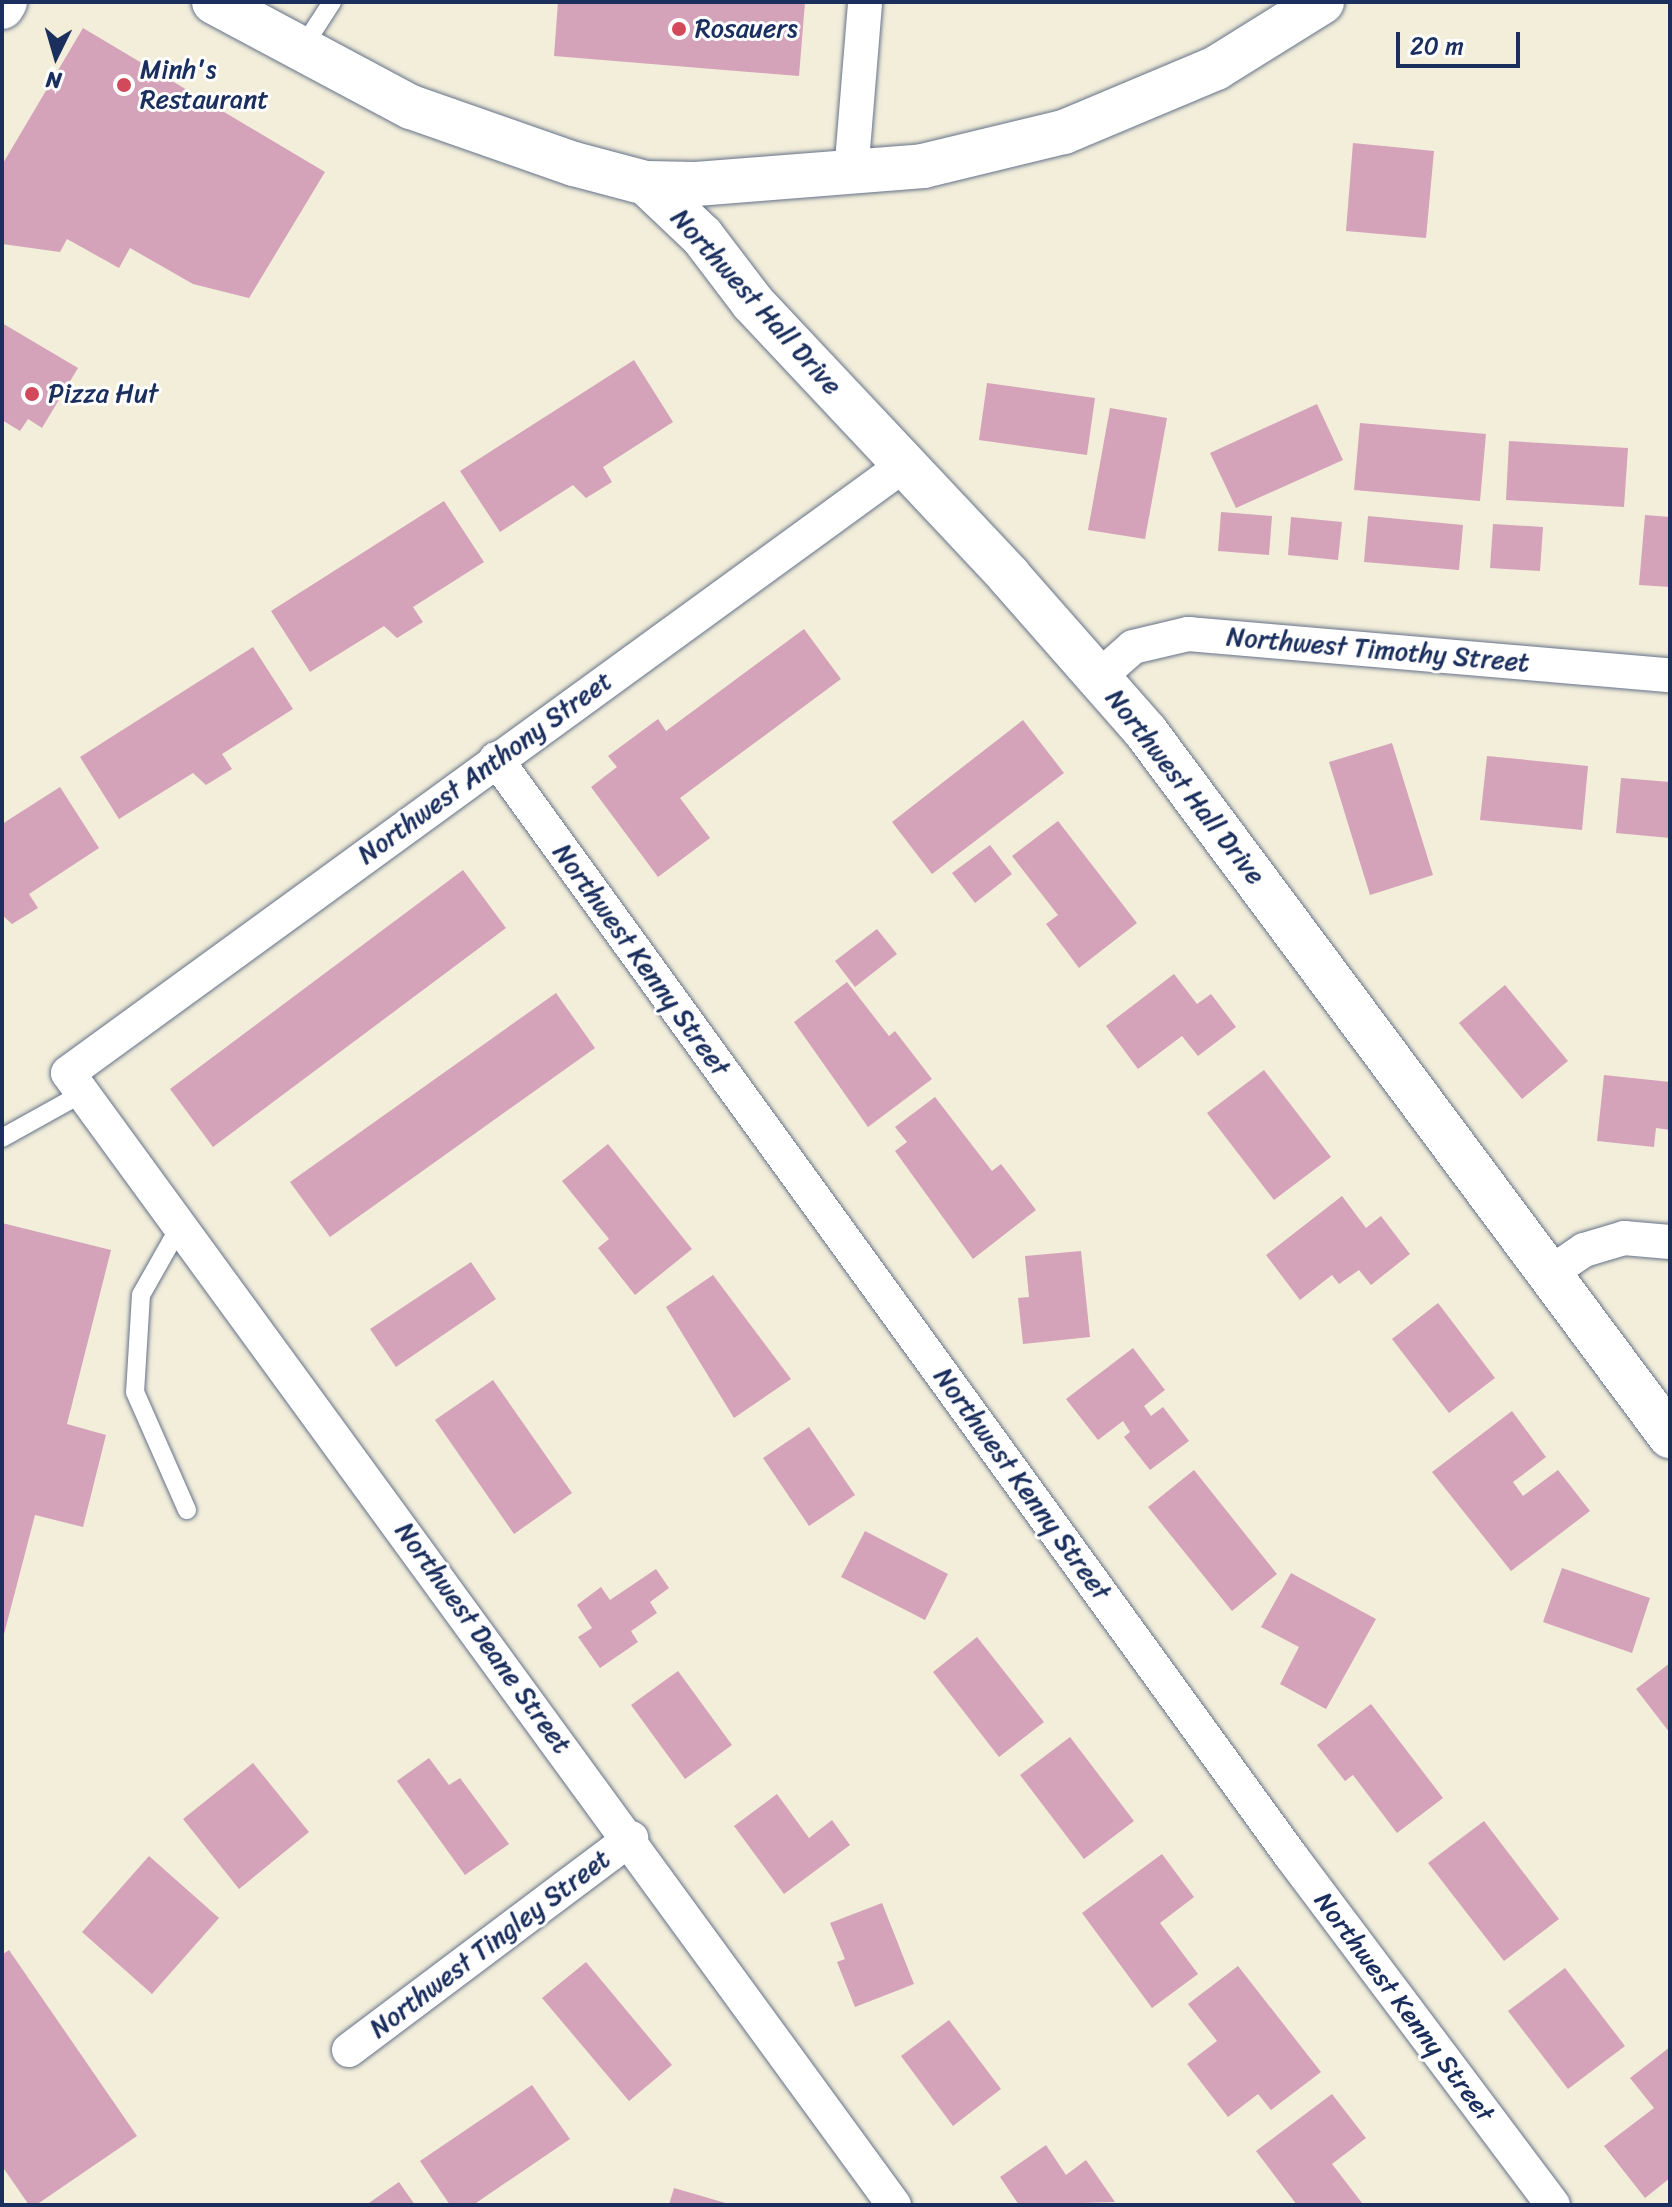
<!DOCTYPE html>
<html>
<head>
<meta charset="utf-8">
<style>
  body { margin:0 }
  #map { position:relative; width:1672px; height:2207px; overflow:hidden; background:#f2eeda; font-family:Sriracha,sans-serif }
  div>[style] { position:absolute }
  .building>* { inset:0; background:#d4a3b9 }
  .roads { filter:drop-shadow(0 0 2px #667289) drop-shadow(0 0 2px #667289) }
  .service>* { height:18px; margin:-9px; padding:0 9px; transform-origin:9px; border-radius:9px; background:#fff }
  .minor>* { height:34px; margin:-17px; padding:0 17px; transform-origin:17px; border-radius:17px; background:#fff }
  .tertiary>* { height:44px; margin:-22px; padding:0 22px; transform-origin:22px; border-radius:22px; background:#fff }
  .primary>* { height:44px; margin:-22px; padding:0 22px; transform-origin:22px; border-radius:22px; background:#fff }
  .dots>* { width:22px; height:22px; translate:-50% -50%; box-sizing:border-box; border:4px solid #fff; border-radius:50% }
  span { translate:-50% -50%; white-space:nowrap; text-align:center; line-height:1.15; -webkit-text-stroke:6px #fff; paint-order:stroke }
  .poi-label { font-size:26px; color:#1b2f5e }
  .left { translate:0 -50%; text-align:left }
  .street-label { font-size:26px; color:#1b2f5e }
  .frame { position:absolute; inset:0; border:4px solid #1b2f5e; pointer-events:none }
  .north { position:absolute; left:16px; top:16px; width:80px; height:80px; -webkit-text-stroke:6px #fff; paint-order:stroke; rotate:185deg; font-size:22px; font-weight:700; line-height:32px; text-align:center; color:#1b2f5e }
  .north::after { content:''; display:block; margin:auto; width:28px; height:36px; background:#1b2f5e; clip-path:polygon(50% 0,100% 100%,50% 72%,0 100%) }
  .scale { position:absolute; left:1396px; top:32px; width:124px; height:36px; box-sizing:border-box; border:4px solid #1b2f5e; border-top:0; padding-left:10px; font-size:24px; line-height:28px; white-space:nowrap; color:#1b2f5e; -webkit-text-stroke:6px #fff; paint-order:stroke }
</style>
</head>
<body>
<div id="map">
  <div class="building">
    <div style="clip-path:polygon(558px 2px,805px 2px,799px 76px,554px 56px)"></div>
    <div style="clip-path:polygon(83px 28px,325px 172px,249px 298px,193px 284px,130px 248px,119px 268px,67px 239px,60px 252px,2px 244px,2px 165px)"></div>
    <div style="clip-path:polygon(1353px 143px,1434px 151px,1426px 238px,1346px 231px)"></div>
    <div style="clip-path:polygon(2px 323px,78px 368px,42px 428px,28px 419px,20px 431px,2px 420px)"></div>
    <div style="clip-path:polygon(634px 360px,673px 422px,603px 467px,612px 482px,586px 498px,573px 485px,500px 532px,460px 471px)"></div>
    <div style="clip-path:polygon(987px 383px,1095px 398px,1087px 455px,979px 440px)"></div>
    <div style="clip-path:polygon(1317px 404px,1343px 460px,1236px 508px,1210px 453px)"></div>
    <div style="clip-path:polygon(1110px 408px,1167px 418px,1145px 539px,1088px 530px)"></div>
    <div style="clip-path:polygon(1360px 423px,1486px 434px,1480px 501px,1354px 490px)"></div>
    <div style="clip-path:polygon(1509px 441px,1628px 448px,1624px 507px,1506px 500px)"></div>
    <div style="clip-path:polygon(444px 501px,484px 562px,413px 607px,423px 622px,397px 638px,384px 626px,310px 672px,271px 611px)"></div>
    <div style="clip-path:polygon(1221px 512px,1272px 516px,1269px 555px,1218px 551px)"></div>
    <div style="clip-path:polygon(1645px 515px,1670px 517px,1670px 587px,1639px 585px)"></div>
    <div style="clip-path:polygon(1368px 516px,1463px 525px,1459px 570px,1364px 562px)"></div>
    <div style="clip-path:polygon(1291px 517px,1342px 522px,1338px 560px,1288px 555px)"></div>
    <div style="clip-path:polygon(1493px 524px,1543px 527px,1540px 571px,1490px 568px)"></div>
    <div style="clip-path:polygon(804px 629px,841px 679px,680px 798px,710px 838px,658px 877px,591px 787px,617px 767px,608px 756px,658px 719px,666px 731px)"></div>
    <div style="clip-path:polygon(253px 647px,293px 709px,222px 754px,232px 769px,206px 785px,193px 773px,119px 819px,80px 757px)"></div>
    <div style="clip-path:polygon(1023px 720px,1064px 773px,932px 874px,892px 822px)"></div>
    <div style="clip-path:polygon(1392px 743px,1433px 875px,1370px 895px,1329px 762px)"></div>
    <div style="clip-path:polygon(1487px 756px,1588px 766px,1582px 830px,1480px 820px)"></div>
    <div style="clip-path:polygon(1621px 778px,1670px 782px,1670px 838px,1616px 833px)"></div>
    <div style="clip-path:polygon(60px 787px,99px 848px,29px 894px,38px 908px,12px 924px,2px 915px,2px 824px)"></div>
    <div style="clip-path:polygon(1058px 821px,1137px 923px,1079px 968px,1046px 924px,1058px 915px,1012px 856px)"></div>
    <div style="clip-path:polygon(990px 845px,1012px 874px,975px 903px,952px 873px)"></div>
    <div style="clip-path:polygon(463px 870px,506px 928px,213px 1147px,170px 1089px)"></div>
    <div style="clip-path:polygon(877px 929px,897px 954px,855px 987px,835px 961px)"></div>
    <div style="clip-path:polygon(1174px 974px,1197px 1004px,1211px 994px,1236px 1027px,1198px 1056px,1182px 1036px,1138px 1069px,1106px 1026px)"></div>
    <div style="clip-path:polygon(847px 982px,889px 1036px,895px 1031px,932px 1079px,868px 1127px,794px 1022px)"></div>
    <div style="clip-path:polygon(1505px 985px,1568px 1061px,1522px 1099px,1459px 1023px)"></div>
    <div style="clip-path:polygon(556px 993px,595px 1048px,330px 1237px,290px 1182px)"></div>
    <div style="clip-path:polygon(1264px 1070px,1331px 1157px,1274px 1200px,1207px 1113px)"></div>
    <div style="clip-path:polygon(1604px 1075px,1670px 1082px,1670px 1130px,1656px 1128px,1654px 1147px,1597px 1141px)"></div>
    <div style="clip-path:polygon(935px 1097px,992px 1171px,1001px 1164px,1036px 1210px,973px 1259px,895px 1151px,907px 1142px,895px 1127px)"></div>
    <div style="clip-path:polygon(608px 1144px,692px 1249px,635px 1295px,598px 1248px,609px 1239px,562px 1181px)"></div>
    <div style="clip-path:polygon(1342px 1196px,1366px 1228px,1381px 1216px,1410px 1254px,1371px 1285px,1359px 1270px,1339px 1284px,1332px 1275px,1300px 1300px,1266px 1255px)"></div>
    <div style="clip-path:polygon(2px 1223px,111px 1250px,67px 1424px,106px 1435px,83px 1527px,35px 1515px,3px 1638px)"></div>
    <div style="clip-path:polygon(1081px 1251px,1090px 1337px,1023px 1344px,1018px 1298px,1029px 1297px,1025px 1256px)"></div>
    <div style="clip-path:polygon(471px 1262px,496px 1299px,396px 1367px,370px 1329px)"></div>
    <div style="clip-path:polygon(713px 1275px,791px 1379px,734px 1418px,666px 1307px)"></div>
    <div style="clip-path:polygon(1438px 1303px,1495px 1378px,1449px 1413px,1392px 1339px)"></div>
    <div style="clip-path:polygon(1133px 1348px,1165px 1390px,1144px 1406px,1151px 1416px,1163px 1407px,1189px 1441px,1150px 1470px,1124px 1437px,1130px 1432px,1123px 1421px,1098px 1440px,1066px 1399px)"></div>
    <div style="clip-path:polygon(493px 1380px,572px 1493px,514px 1534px,435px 1420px)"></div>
    <div style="clip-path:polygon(1512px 1411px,1546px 1457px,1513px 1482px,1523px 1496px,1558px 1470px,1590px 1511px,1511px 1571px,1432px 1472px)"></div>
    <div style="clip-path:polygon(809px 1427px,855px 1495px,809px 1526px,763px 1458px)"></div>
    <div style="clip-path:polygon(1194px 1470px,1277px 1574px,1232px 1611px,1148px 1507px)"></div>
    <div style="clip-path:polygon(865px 1531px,948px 1574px,925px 1620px,841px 1577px)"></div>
    <div style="clip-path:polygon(1562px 1568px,1650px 1598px,1632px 1653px,1543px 1622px)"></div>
    <div style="clip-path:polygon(656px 1569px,669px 1588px,650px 1602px,657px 1613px,631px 1631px,638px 1642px,600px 1668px,578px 1637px,592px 1628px,577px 1605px,601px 1587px,610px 1600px)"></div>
    <div style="clip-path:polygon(1291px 1573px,1376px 1619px,1326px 1709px,1280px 1684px,1299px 1647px,1261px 1627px)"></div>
    <div style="clip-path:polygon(977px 1637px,1044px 1722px,999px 1757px,933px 1672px)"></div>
    <div style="clip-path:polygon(1670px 1663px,1670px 1733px,1636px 1689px)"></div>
    <div style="clip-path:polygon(678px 1671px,732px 1745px,685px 1779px,631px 1705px)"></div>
    <div style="clip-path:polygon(1371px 1704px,1443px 1798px,1397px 1833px,1353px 1775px,1345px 1781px,1317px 1745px)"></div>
    <div style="clip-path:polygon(1070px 1737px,1134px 1821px,1084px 1859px,1020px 1775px)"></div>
    <div style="clip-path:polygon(429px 1758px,449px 1785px,460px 1778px,509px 1844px,465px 1875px,397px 1781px)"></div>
    <div style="clip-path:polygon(253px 1763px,309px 1832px,239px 1889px,183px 1819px)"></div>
    <div style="clip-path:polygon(777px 1794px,809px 1838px,832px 1820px,850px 1845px,784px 1894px,734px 1826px)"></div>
    <div style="clip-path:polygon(1484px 1821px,1559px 1919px,1504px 1961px,1428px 1863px)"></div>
    <div style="clip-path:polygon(1162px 1854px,1194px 1897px,1160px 1923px,1198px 1974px,1152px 2008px,1082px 1913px)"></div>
    <div style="clip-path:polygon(149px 1856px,219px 1918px,152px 1994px,82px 1932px)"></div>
    <div style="clip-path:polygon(882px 1903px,914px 1984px,855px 2007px,837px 1962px,845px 1959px,830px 1923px)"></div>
    <div style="clip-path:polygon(9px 1950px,137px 2136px,36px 2205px,29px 2205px,2px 2166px,2px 1955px)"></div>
    <div style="clip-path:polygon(586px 1962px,672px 2065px,629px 2101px,542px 1998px)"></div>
    <div style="clip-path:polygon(1238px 1966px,1321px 2072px,1271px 2110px,1258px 2094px,1228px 2117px,1187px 2064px,1217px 2041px,1188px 2004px)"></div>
    <div style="clip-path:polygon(1565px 1968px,1625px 2046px,1568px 2089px,1508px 2011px)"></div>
    <div style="clip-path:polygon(949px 2020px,1001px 2089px,953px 2126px,901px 2056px)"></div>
    <div style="clip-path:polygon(1670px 2047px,1670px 2178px,1645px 2198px,1604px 2146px,1654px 2108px,1630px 2078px)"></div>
    <div style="clip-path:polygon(532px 2085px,570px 2139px,473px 2205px,450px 2205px,420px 2161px)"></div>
    <div style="clip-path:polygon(1332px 2094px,1366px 2138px,1332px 2164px,1362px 2203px,1297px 2205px,1256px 2151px)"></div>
    <div style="clip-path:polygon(1046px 2145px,1066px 2175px,1086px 2160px,1115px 2202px,1019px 2205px,1000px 2177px)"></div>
    <div style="clip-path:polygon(399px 2182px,415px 2205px,366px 2205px)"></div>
    <div style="clip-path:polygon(674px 2188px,729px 2204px,729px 2205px,669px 2205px)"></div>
  </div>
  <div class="roads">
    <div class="service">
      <div style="left:301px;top:50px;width:57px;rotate:-57.1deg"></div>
      <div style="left:2px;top:1138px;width:93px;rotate:-29.1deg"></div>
      <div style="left:180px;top:1226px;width:79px;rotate:119.5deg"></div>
      <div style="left:141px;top:1295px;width:97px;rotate:93.5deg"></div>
      <div style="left:135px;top:1392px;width:129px;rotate:66.2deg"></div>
    </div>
    <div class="minor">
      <div style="left:851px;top:174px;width:173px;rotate:-85.3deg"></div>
      <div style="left:1099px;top:677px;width:45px;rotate:-41.4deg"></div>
      <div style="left:1133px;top:647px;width:57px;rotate:-13.3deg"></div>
      <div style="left:1188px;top:634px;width:484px;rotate:4.9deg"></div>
      <div style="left:496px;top:759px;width:1355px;rotate:54.07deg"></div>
      <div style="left:1291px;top:1856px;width:436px;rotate:53.1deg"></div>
      <div style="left:1550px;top:1273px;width:41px;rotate:-34.1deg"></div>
      <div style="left:1584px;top:1250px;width:42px;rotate:-16.7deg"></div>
      <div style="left:1624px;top:1238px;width:46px;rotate:5deg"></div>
      <div style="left:349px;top:2050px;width:353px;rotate:-36.9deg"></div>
      <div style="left:894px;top:2205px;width:1401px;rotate:-126.12deg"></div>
      <div style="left:68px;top:1073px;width:1034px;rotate:-36.03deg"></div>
    </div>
    <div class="tertiary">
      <div style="left:214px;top:2px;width:223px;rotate:28.1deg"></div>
      <div style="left:411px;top:107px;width:173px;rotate:19.3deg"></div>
      <div style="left:574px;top:164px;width:74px;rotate:14.8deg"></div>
      <div style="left:646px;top:183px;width:50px;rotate:1.1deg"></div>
      <div style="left:696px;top:184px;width:228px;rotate:-4.5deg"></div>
      <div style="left:923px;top:166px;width:145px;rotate:-13.6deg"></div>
      <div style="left:1064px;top:132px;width:165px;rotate:-22.8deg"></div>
      <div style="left:1216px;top:68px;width:125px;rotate:-31.9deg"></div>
      <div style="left:646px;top:183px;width:77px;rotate:43.4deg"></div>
      <div style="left:702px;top:236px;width:84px;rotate:52.7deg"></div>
      <div style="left:753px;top:303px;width:374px;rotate:46.8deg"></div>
      <div style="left:1009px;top:576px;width:208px;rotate:48.7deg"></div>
      <div style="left:1146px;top:732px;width:878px;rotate:53.34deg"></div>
    </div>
    <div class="primary">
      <div style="left:2px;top:7px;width:6px;rotate:-59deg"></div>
    </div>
  </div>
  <div class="dots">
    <div style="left:679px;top:29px;background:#d1495b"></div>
    <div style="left:124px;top:85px;background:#d1495b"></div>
    <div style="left:32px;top:394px;background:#d1495b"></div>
  </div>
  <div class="poi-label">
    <span class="left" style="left:695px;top:29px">Rosauers</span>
    <span class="left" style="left:140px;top:85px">Minh's<br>Restaurant</span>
    <span class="left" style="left:48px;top:394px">Pizza Hut</span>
  </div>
  <div class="street-label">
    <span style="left:756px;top:302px;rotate:48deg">Northwest Hall Drive</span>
    <span style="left:1378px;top:650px;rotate:5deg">Northwest Timothy Street</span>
    <span style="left:485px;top:768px;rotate:-36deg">Northwest Anthony Street</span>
    <span style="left:1185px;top:787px;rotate:52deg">Northwest Hall Drive</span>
    <span style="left:641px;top:960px;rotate:54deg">Northwest Kenny Street</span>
    <span style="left:1022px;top:1484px;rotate:54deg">Northwest Kenny Street</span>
    <span style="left:483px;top:1638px;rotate:54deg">Northwest Deane Street</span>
    <span style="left:490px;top:1944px;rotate:-37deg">Northwest Tingley Street</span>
    <span style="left:1404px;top:2007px;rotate:53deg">Northwest Kenny Street</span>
  </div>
  <div class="frame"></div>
  <div class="north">N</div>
  <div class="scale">20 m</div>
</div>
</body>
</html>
